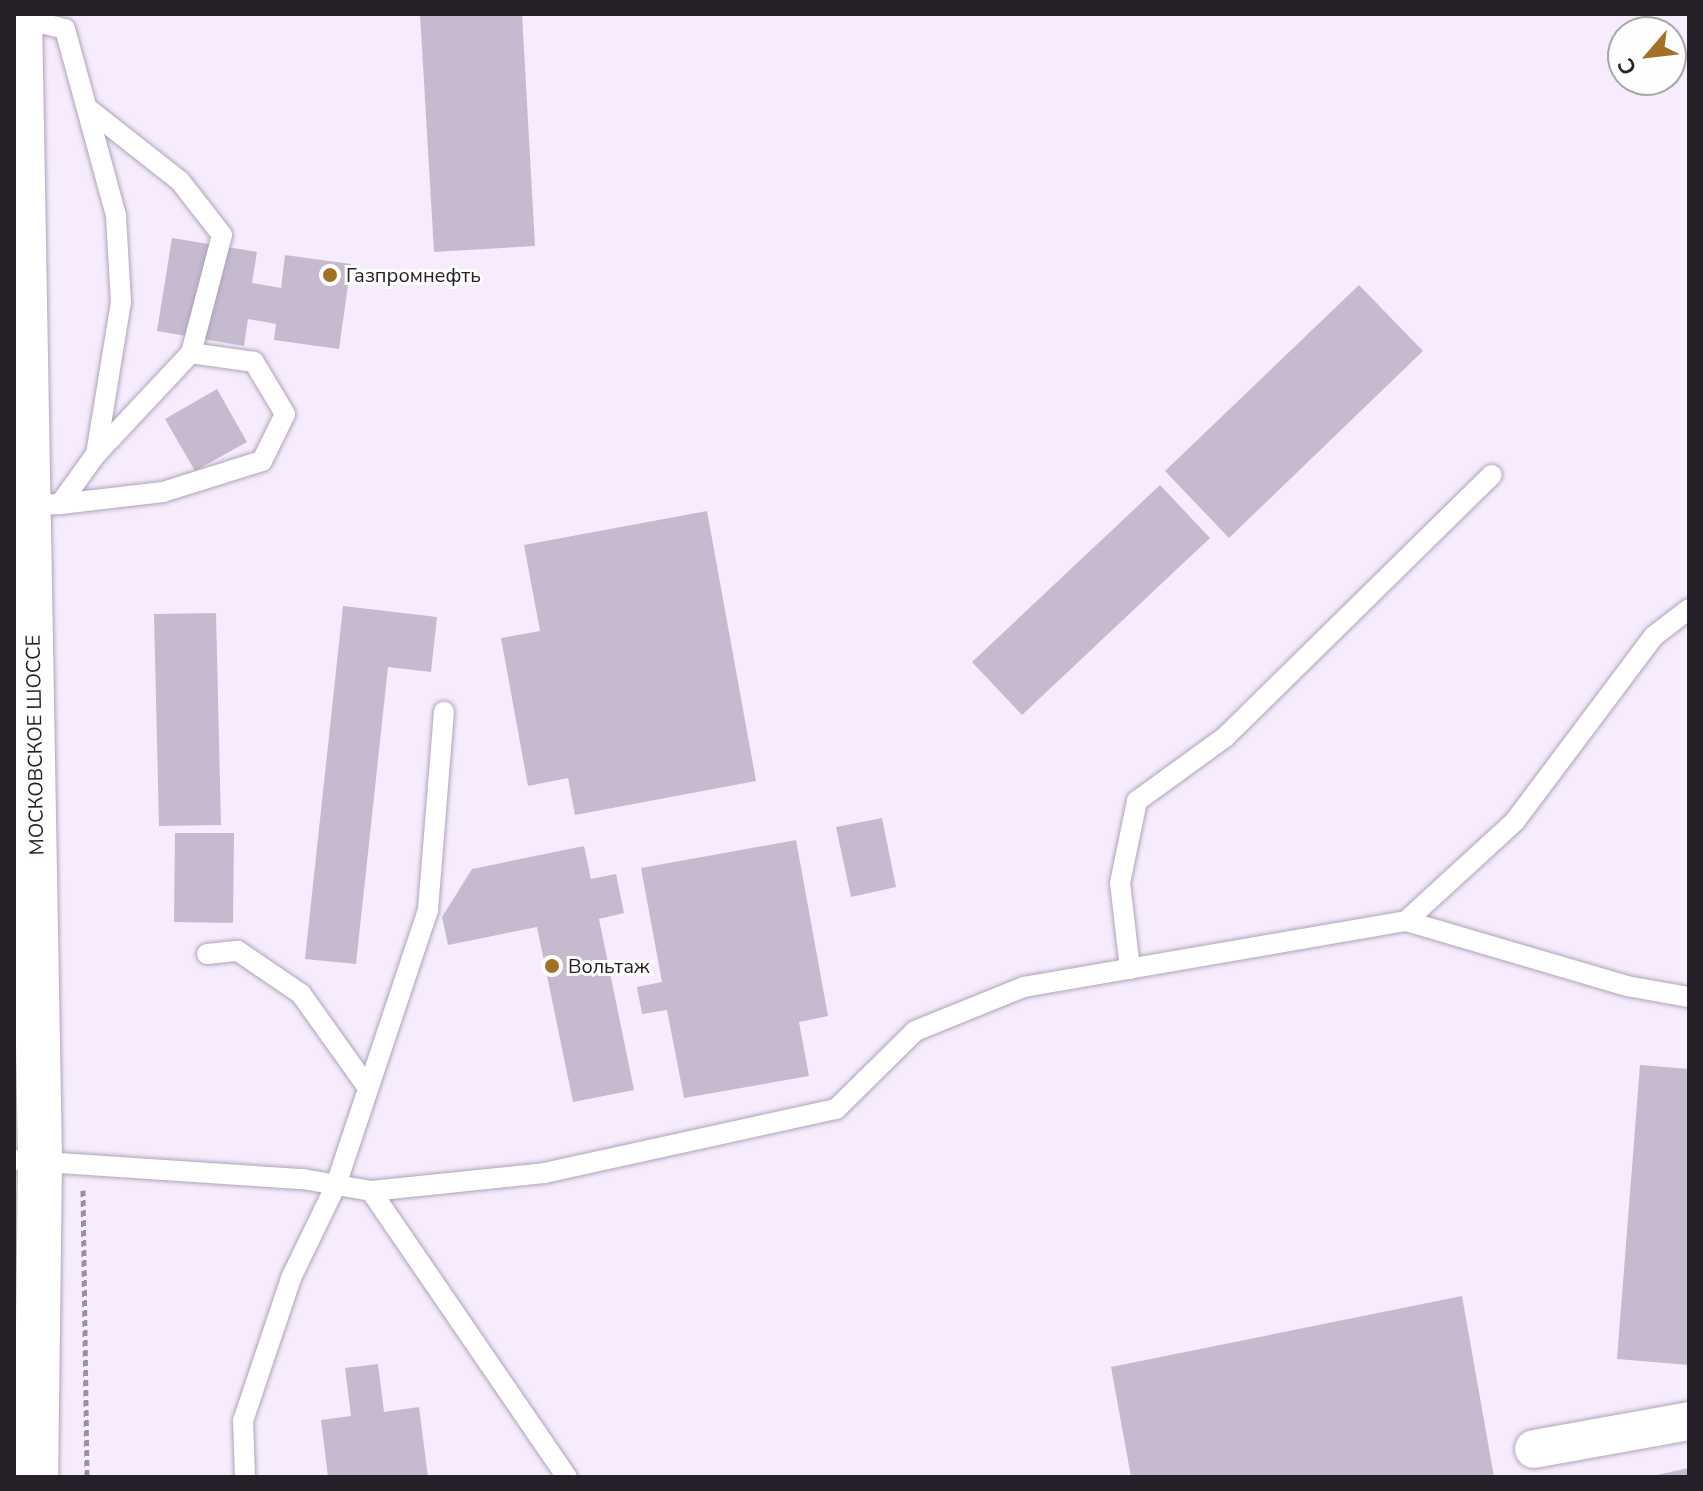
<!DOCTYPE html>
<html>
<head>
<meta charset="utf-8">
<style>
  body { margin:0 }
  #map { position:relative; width:1703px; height:1491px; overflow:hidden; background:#f6ecfe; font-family:"Nunito Sans",sans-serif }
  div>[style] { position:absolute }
  .building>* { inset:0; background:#c6bacf }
  .path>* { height:5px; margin-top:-2.5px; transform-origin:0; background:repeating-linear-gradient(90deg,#99919e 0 6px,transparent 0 10px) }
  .roads { filter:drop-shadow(0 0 2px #afa3b8) drop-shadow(0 0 2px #afa3b8) }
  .service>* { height:20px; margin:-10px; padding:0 10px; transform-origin:10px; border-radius:10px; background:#fff }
  .minor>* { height:38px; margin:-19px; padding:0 19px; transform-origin:19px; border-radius:19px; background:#fff }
  .primary>* { height:44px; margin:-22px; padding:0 22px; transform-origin:22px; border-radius:22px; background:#fff }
  .dots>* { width:22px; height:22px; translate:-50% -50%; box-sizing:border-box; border:4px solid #fefefe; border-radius:50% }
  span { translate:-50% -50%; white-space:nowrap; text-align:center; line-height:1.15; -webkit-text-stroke:6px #fefefe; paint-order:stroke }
  .poi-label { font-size:20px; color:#262129 }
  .left { translate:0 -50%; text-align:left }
  .street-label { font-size:20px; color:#262129 }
  .frame { position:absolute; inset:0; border:16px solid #262129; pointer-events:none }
  .north { position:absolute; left:1607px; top:16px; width:80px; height:80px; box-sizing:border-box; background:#fefefe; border:2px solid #a8a6a9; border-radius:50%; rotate:242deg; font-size:22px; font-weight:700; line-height:32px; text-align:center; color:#262129 }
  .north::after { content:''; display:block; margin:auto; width:28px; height:36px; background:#a27126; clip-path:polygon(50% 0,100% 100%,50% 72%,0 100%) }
</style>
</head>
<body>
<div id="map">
  <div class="building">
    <div style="clip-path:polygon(420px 14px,522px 14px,535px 246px,434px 252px)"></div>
    <div style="clip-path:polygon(172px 238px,257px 252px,252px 283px,281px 288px,285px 255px,351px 264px,339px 349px,274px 340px,276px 324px,248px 319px,244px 346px,157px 331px)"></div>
    <div style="clip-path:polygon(1359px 285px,1423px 351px,1229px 538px,1165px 471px)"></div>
    <div style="clip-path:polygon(217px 389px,247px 442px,195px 471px,165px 419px)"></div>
    <div style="clip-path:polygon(1160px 485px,1210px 538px,1022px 715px,972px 662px)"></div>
    <div style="clip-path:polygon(707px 511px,756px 781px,575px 815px,568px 778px,528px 786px,501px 638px,540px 631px,524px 545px)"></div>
    <div style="clip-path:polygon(343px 606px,437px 617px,431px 672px,388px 667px,356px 964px,305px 959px)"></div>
    <div style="clip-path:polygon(216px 613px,221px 825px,159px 826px,154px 614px)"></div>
    <div style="clip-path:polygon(882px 818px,896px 887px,851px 897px,836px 827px)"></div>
    <div style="clip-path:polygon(175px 833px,234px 833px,233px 923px,174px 922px)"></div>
    <div style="clip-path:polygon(796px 840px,828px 1016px,799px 1022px,809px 1076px,684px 1098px,667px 1010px,642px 1014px,637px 987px,662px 982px,641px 868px)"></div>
    <div style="clip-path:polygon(584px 846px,591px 879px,616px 874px,624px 913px,599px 919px,634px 1090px,573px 1102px,537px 927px,448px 945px,442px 917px,472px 869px)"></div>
    <div style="clip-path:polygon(1640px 1065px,1689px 1069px,1689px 1365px,1617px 1359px)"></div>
    <div style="clip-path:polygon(1462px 1296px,1494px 1477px,1131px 1477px,1111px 1367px)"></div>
    <div style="clip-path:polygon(378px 1364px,384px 1412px,419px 1407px,428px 1477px,328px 1477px,321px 1420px,351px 1416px,345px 1368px)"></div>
    <div style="clip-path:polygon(1689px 1468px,1689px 1477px,1652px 1477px,1652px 1476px)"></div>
  </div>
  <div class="path">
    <div style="left:83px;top:1190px;width:287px;rotate:89.2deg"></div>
  </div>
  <div class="roads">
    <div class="service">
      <div style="left:20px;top:18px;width:46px;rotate:13.7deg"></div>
      <div style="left:65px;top:29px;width:194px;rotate:74.7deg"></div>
      <div style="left:116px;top:216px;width:86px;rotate:86.7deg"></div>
      <div style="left:121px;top:302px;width:154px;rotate:99.3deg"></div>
      <div style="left:96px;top:454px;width:62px;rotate:125.8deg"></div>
      <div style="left:60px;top:504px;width:28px;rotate:178deg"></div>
      <div style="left:91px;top:111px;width:113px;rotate:38.2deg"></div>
      <div style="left:180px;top:181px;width:68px;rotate:52.1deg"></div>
      <div style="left:222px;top:235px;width:122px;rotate:104.7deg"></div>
      <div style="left:191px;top:353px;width:139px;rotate:133.2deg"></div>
      <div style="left:60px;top:504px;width:104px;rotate:-6.6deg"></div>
      <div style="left:163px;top:492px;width:104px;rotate:-17.4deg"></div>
      <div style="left:262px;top:461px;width:52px;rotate:-63.9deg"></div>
      <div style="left:285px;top:414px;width:61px;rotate:-120.8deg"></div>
      <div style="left:254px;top:362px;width:64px;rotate:-171.9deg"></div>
      <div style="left:1406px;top:921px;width:230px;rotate:16.4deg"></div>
      <div style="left:1627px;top:986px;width:63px;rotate:10.1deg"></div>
      <div style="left:207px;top:954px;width:31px;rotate:-6deg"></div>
      <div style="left:238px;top:951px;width:76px;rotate:34.3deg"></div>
      <div style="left:301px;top:994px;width:115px;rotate:54.5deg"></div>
      <div style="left:1130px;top:969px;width:87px;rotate:-96.6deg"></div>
      <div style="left:1120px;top:883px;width:84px;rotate:-78.3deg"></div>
      <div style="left:1137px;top:801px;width:109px;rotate:-36deg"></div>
      <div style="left:1225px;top:737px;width:374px;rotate:-44.5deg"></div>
      <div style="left:14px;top:1160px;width:290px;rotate:3.8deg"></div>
      <div style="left:303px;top:1179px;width:69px;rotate:10deg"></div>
      <div style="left:371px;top:1191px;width:347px;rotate:55.6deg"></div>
      <div style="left:371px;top:1191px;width:174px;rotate:-5.9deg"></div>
      <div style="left:544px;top:1173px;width:299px;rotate:-12.4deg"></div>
      <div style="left:836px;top:1109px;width:111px;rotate:-44.6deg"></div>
      <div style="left:915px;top:1031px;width:118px;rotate:-22deg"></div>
      <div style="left:1024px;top:987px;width:388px;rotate:-9.8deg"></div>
      <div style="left:1406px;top:921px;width:148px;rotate:-42.5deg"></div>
      <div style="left:1515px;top:821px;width:231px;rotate:-53.1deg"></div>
      <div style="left:1654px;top:636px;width:44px;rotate:-37.6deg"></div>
      <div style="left:245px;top:1477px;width:56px;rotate:-92deg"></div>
      <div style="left:243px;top:1421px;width:151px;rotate:-71.4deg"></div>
      <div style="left:291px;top:1278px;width:103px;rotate:-64.2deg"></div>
      <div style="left:336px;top:1185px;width:290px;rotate:-71.5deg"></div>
      <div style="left:428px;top:910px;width:199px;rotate:-85.4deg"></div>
    </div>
    <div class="minor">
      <div style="left:1534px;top:1449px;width:158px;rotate:-10.2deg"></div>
    </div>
    <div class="primary">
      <div style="left:20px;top:14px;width:1147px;rotate:89deg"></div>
      <div style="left:40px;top:1161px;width:316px;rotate:90.7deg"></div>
    </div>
  </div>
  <div class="dots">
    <div style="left:330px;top:275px;background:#a27126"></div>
    <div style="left:552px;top:966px;background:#a27126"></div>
  </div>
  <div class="poi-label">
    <span class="left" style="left:346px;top:275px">Газпромнефть</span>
    <span class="left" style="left:568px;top:966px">Вольтаж</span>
  </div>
  <div class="street-label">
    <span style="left:35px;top:745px;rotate:-91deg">МОСКОВСКОЕ ШОССЕ</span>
  </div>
  <div class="frame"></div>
  <div class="north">С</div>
</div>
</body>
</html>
